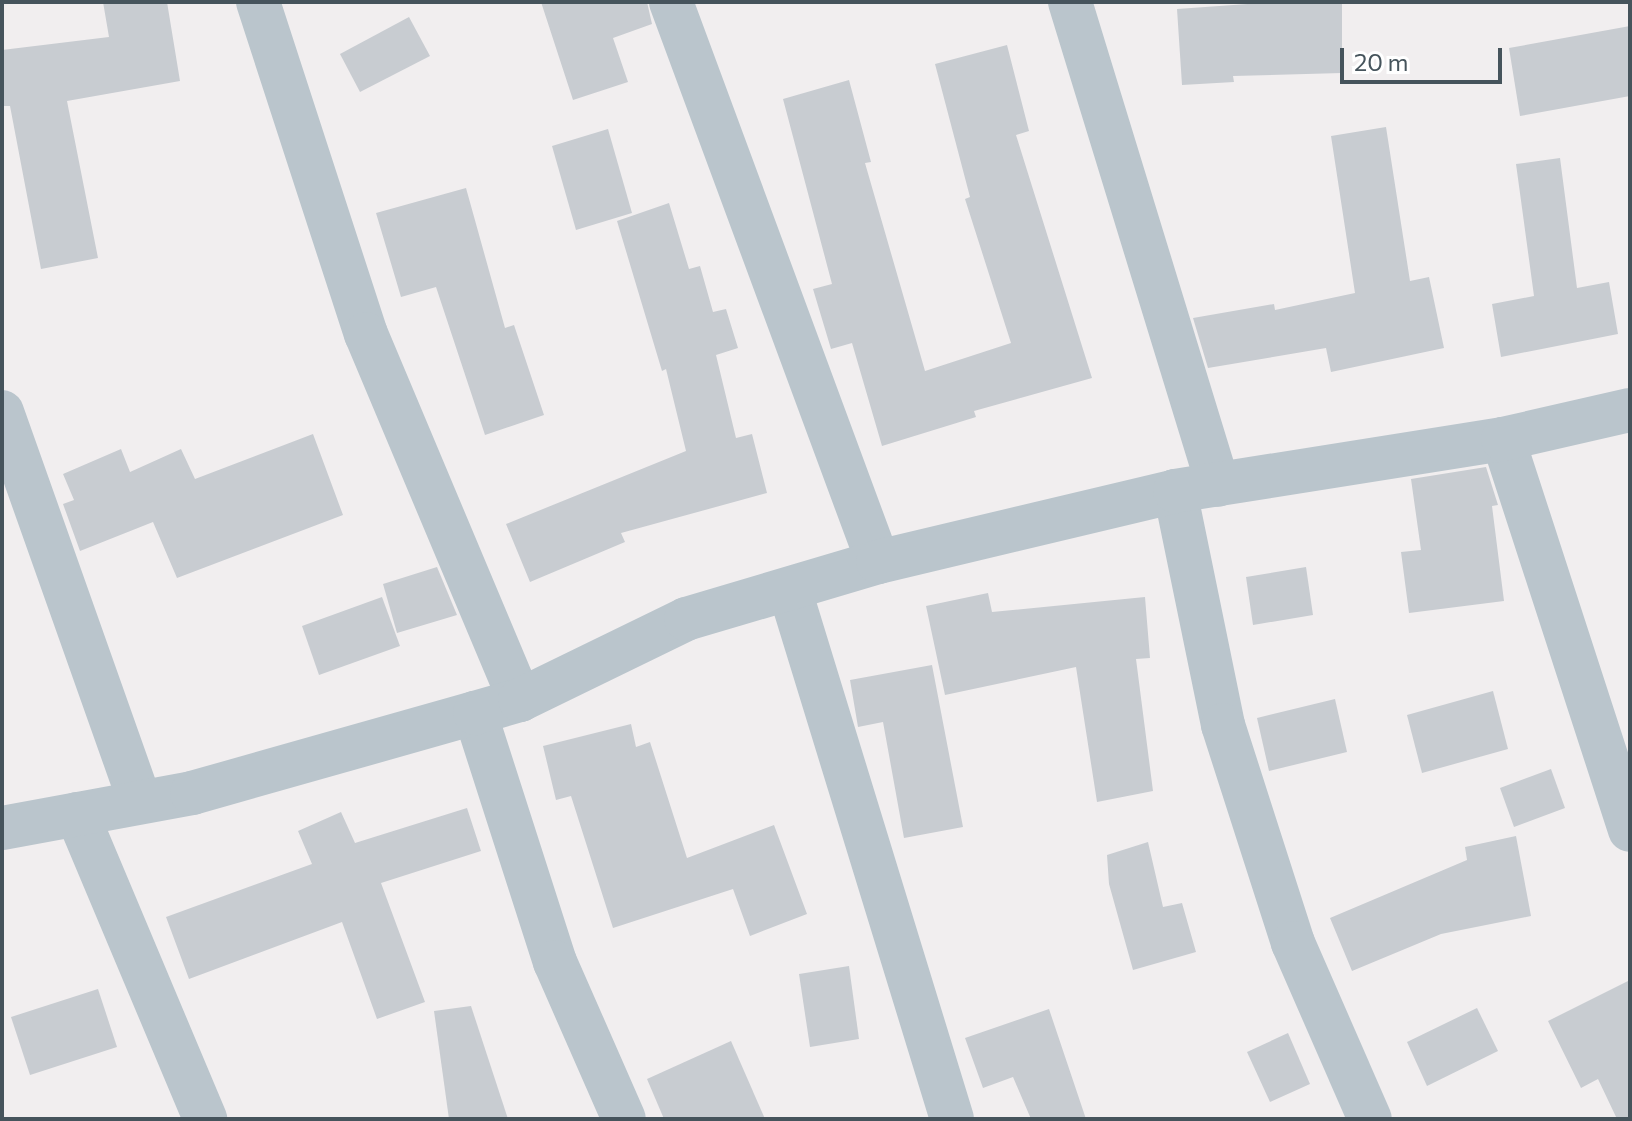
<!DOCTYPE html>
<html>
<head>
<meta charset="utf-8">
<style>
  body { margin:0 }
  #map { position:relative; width:1632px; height:1121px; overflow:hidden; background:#f1eeef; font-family:Commissioner,sans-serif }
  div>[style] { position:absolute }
  .building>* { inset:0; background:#c8ccd1 }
  .street>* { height:44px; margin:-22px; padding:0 22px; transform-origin:22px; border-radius:22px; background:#bac5cc }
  span { translate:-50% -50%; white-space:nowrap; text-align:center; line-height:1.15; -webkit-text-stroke:7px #fff; paint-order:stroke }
  .frame { position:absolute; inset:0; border:4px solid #46545c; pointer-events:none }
  .scale { position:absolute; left:1340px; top:48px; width:162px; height:36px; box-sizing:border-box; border:4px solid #46545c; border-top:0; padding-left:10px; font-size:24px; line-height:28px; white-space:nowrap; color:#46545c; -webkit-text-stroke:6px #fff; paint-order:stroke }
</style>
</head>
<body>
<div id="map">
  <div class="building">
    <div style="clip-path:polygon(103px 2px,167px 2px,180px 81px,67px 101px,98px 258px,41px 269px,10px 106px,2px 106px,2px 50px,109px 37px)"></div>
    <div style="clip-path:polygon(541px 2px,647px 2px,652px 24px,613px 38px,628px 82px,573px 100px)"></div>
    <div style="clip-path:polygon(1275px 2px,1342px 2px,1342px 73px,1233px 76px,1234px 82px,1182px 85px,1177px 9px)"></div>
    <div style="clip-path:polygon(409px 17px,430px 56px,360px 92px,340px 54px)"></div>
    <div style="clip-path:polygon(1630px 26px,1630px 96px,1520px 116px,1509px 48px)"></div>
    <div style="clip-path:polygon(1007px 45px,1029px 131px,1016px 135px,1092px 378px,974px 411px,976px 417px,882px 446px,852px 343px,831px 349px,813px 289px,832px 284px,783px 99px,849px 80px,871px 162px,865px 163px,925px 371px,1011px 343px,965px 199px,970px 197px,935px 64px)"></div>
    <div style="clip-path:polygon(1386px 127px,1410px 281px,1429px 277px,1444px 348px,1331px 372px,1326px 348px,1208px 368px,1193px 318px,1274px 304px,1275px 310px,1355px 293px,1331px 136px)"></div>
    <div style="clip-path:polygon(608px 129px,632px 213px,576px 230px,552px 146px)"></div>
    <div style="clip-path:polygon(1560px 158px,1577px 288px,1609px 282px,1618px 334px,1501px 357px,1492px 304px,1534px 296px,1516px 164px)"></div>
    <div style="clip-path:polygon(466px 188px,505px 328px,514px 325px,544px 415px,485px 435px,436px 287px,401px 297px,376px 213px)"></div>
    <div style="clip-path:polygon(669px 203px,689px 269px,700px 266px,713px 312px,726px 309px,738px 348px,716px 355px,736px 438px,752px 434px,767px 493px,621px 533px,625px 542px,530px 582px,506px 524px,686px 451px,666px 369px,662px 371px,617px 221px)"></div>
    <div style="clip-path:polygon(313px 434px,343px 515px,177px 578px,153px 522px,80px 551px,63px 504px,74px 500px,63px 474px,121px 449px,130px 472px,181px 449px,195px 479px)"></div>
    <div style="clip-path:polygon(1486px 467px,1498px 505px,1492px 506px,1504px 601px,1409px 613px,1401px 552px,1421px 550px,1411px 479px)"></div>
    <div style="clip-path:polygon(437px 567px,457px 615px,397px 633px,383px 584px)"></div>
    <div style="clip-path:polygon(1306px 567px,1313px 615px,1253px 625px,1246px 577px)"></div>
    <div style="clip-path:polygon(988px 593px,992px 612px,1145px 597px,1150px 658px,1136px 659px,1153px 791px,1097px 802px,1076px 667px,945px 695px,926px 606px)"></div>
    <div style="clip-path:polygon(382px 597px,400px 646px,319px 675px,302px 626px)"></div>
    <div style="clip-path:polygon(932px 665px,963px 827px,904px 838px,883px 722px,858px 727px,850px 680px)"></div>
    <div style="clip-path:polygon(1493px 691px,1508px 749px,1422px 773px,1407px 715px)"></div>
    <div style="clip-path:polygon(1335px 699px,1347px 752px,1269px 771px,1257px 718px)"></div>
    <div style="clip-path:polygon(631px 724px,636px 747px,650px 742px,687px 858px,774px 825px,807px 914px,750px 936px,733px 889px,613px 928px,571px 796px,556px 800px,543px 746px)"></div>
    <div style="clip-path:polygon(1551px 769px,1565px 808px,1514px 827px,1500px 788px)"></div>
    <div style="clip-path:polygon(467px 808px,481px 851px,381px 883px,425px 1002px,377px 1019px,342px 922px,189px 979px,166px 917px,312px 864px,298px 831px,341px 812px,355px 843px)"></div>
    <div style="clip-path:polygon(1516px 836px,1531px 916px,1441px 934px,1352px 971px,1330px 918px,1467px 860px,1465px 847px)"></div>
    <div style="clip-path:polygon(1148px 842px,1163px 907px,1182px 903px,1196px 952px,1133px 970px,1109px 884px,1107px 855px)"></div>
    <div style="clip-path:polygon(849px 966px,859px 1039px,810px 1047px,799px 974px)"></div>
    <div style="clip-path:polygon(1630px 980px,1630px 1119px,1617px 1119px,1598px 1079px,1581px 1088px,1548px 1021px)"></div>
    <div style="clip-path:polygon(98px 989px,117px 1047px,30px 1075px,11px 1017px)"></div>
    <div style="clip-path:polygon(471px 1006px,508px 1119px,449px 1119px,434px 1011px)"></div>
    <div style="clip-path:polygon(1477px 1008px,1498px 1051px,1427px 1086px,1407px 1042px)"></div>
    <div style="clip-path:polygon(1049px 1009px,1086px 1119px,1031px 1119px,1013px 1077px,983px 1088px,965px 1038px)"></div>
    <div style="clip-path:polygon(1288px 1033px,1310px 1084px,1270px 1102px,1247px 1052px)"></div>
    <div style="clip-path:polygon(731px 1041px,765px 1119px,664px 1119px,647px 1079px)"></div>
  </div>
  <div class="street">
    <div style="left:258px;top:2px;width:349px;rotate:72deg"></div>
    <div style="left:366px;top:334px;width:397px;rotate:67.2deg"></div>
    <div style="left:671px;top:2px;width:597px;rotate:69.71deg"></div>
    <div style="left:1070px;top:2px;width:505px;rotate:72.96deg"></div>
    <div style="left:2px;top:412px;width:413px;rotate:70.5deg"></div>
    <div style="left:1503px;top:439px;width:411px;rotate:72deg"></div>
    <div style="left:1175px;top:491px;width:239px;rotate:78.4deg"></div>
    <div style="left:1223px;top:725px;width:229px;rotate:72.2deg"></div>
    <div style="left:1293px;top:943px;width:192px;rotate:66.4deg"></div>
    <div style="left:790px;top:591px;width:552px;rotate:72.94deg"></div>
    <div style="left:475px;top:713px;width:262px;rotate:72.2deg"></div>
    <div style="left:555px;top:962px;width:171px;rotate:66.3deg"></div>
    <div style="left:77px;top:814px;width:331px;rotate:67.2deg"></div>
    <div style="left:2px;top:828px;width:193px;rotate:-10.4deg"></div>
    <div style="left:192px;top:793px;width:294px;rotate:-15.8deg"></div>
    <div style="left:475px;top:713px;width:47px;rotate:-16.1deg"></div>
    <div style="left:520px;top:700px;width:185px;rotate:-26deg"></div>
    <div style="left:686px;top:619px;width:200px;rotate:-16.5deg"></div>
    <div style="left:878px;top:562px;width:305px;rotate:-13.4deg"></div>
    <div style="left:1175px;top:491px;width:332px;rotate:-9deg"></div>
    <div style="left:1503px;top:439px;width:130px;rotate:-12.9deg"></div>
  </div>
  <div class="frame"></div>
  <div class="scale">20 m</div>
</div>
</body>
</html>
